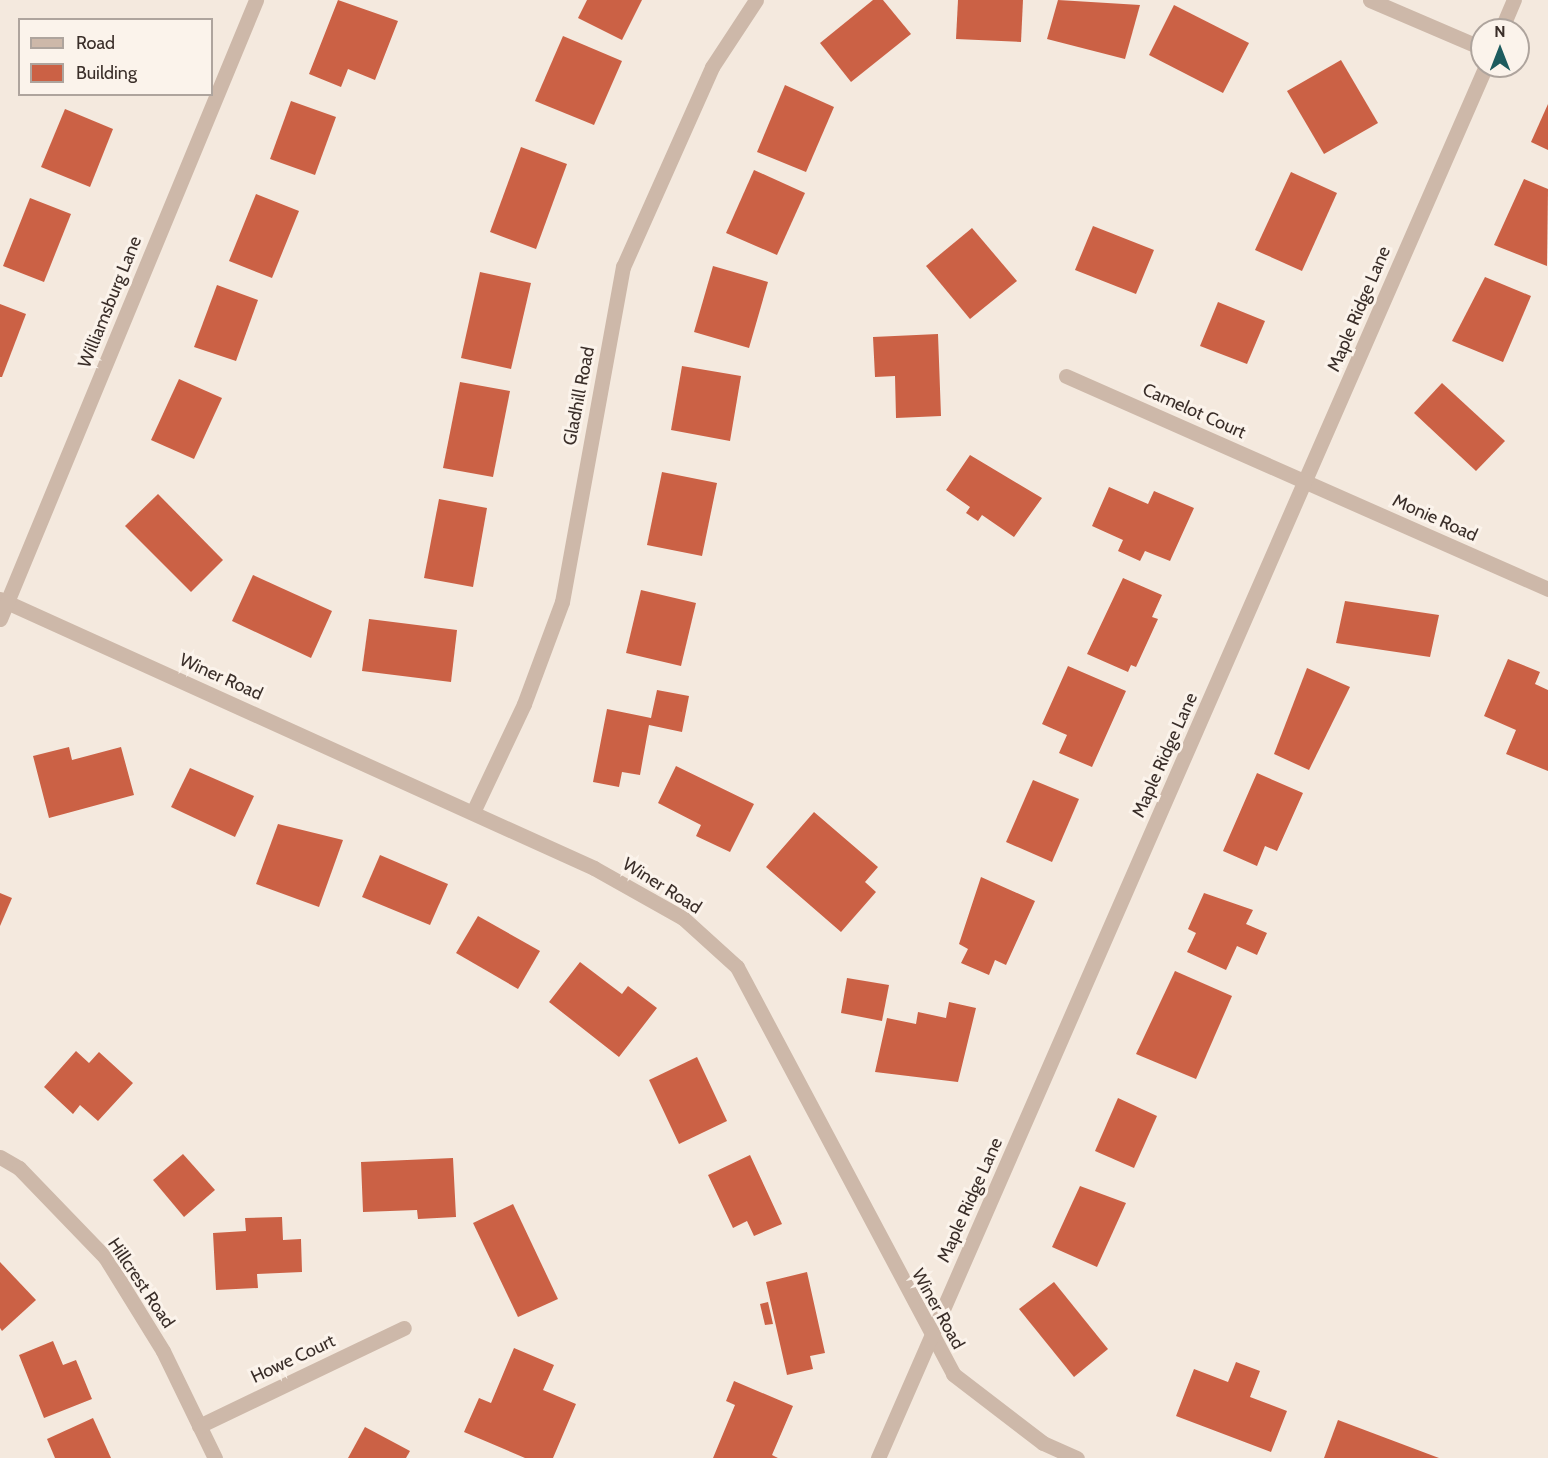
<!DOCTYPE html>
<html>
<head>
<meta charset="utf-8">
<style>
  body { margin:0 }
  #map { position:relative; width:1548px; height:1458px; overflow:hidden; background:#f4e9de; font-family:Cabin,sans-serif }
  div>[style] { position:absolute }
  .building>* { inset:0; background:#cb6145 }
  .minor>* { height:15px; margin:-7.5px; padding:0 7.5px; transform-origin:7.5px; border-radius:7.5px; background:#cdb8a9 }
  span { translate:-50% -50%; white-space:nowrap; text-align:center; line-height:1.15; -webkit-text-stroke:6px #fbf3eb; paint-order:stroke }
  .street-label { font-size:18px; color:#3a2e29 }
  .legend { position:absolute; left:18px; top:18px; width:195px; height:78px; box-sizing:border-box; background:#fbf3eb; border:2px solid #aea49d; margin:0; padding:8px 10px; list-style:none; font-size:18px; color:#3a2e29 }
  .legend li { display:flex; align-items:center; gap:12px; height:30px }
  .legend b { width:30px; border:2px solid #aea49d }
  .north { position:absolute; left:1470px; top:18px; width:60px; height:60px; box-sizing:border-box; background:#fbf3eb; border:2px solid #aea49d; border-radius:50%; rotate:0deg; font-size:16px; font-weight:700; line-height:24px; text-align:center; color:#3a2e29 }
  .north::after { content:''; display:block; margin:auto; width:21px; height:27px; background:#1d5b5e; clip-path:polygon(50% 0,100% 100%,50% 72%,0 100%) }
</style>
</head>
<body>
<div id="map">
  <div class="building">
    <div style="clip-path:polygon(338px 0,398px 21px,375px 80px,348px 69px,341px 87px,309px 74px)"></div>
    <div style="clip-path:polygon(587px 0,642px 0,622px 40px,578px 18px)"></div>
    <div style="clip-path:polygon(873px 0,883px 0,911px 34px,851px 82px,820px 43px)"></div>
    <div style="clip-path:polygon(958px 0,1023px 0,1021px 42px,956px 39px)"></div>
    <div style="clip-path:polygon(1058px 0,1140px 5px,1125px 59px,1047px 39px)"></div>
    <div style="clip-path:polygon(1174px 5px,1249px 43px,1223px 93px,1149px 55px)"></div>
    <div style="clip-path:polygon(563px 36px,622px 61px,594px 125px,535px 101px)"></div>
    <div style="clip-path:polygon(1341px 60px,1378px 123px,1324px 154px,1287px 91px)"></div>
    <div style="clip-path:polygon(785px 85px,834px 107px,806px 172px,757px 152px)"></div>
    <div style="clip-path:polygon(291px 101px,336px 117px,315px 175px,270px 159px)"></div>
    <div style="clip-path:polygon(1548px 104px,1548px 150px,1531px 142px)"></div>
    <div style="clip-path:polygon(65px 109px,113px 129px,90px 187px,41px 167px)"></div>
    <div style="clip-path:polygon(521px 147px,567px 164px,536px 249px,490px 232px)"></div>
    <div style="clip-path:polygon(754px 170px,805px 193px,777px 255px,726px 233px)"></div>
    <div style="clip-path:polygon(1291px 172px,1337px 193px,1302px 271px,1255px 250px)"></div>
    <div style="clip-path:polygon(1524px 179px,1548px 189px,1547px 266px,1494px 245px)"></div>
    <div style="clip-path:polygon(256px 194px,299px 211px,272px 278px,229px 261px)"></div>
    <div style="clip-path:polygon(30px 198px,71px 214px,44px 282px,3px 266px)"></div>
    <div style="clip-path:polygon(1093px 226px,1154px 250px,1136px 294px,1075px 270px)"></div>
    <div style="clip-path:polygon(972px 228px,1017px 281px,970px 319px,926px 266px)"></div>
    <div style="clip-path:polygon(713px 266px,768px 282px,749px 348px,694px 332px)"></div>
    <div style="clip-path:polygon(480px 272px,531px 283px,511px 369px,461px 358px)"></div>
    <div style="clip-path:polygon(1485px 277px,1531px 296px,1503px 362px,1452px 341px)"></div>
    <div style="clip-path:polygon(217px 285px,258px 300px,236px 361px,194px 347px)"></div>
    <div style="clip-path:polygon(1218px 302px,1265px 321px,1247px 364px,1200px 346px)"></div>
    <div style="clip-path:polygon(0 304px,26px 314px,2px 377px,0 377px)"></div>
    <div style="clip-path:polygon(938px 334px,941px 416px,896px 418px,895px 376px,875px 377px,873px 337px)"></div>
    <div style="clip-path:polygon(682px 366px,741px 376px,730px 441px,671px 430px)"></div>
    <div style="clip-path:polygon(179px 379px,222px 398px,194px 459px,151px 440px)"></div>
    <div style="clip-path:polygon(460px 382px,510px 391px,493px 477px,443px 468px)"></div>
    <div style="clip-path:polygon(1442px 383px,1505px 441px,1476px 471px,1414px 413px)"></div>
    <div style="clip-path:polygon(970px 455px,1042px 498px,1014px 537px,982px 515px,978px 521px,966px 513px,970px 507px,946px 490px)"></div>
    <div style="clip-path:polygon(662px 472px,717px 483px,702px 556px,647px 545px)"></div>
    <div style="clip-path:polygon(1109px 487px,1148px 504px,1154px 491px,1194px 508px,1170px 561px,1145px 551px,1140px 561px,1118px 551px,1123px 540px,1092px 526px)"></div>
    <div style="clip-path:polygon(158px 494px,223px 560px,191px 592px,125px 526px)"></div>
    <div style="clip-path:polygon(439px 499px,487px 508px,473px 587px,424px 578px)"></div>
    <div style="clip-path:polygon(253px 575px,332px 611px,311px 658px,232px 621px)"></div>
    <div style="clip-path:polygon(1123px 578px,1162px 595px,1152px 617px,1158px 619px,1136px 667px,1131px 665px,1128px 672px,1087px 654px)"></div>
    <div style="clip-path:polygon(641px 590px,696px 603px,681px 666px,626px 653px)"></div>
    <div style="clip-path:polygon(1345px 601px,1439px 615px,1430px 657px,1336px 643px)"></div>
    <div style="clip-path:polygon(369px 619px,457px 630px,451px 682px,362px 671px)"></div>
    <div style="clip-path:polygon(1508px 659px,1540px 672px,1535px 684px,1548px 690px,1548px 771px,1506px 754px,1516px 730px,1484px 716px)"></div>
    <div style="clip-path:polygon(1068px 666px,1126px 691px,1092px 767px,1059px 753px,1067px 735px,1042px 724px)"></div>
    <div style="clip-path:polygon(1307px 668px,1350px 687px,1309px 770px,1274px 754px)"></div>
    <div style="clip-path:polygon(657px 690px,689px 696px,682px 732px,649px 725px,640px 775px,622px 772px,619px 787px,593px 782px,607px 709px,651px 718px)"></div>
    <div style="clip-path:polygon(69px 747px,72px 760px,121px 747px,134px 795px,49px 818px,33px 756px)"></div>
    <div style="clip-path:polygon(676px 766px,754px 804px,730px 852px,696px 836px,701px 825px,658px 803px)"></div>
    <div style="clip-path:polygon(190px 768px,254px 796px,235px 837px,171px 807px)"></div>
    <div style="clip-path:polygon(1257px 773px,1303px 793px,1277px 851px,1265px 846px,1257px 866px,1223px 851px)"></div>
    <div style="clip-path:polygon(1033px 780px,1079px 799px,1052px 862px,1006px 842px)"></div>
    <div style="clip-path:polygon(814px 812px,878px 867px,865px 882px,876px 892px,841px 932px,766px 867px)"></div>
    <div style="clip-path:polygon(278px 824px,343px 840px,319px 907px,256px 884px)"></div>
    <div style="clip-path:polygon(380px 855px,448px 884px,430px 925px,362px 897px)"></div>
    <div style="clip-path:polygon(981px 877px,1035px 901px,1006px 965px,995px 960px,989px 975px,961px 963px,968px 949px,959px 944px)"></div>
    <div style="clip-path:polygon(0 893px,12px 898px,0 926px)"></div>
    <div style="clip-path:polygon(1204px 893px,1253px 910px,1246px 924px,1267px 933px,1257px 955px,1237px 946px,1226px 970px,1187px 952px,1196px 933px,1188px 929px)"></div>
    <div style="clip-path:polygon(478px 916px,540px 951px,518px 989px,456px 953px)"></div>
    <div style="clip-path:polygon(580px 962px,622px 994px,628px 986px,657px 1008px,619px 1057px,549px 1002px)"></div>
    <div style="clip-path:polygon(1175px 971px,1232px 996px,1196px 1079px,1136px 1054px)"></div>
    <div style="clip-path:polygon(847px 978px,889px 985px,882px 1021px,841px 1013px)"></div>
    <div style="clip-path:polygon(949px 1002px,976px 1008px,958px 1082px,875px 1072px,887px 1018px,916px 1024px,918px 1012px,946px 1018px)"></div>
    <div style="clip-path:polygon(76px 1051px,89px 1063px,99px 1052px,133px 1083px,98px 1121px,80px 1105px,73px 1114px,44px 1087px)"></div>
    <div style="clip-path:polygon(697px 1057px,727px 1121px,679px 1144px,649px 1080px)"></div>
    <div style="clip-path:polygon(1118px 1098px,1157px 1116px,1134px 1168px,1095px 1151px)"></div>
    <div style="clip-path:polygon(183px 1154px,215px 1190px,184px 1217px,153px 1180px)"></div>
    <div style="clip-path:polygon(750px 1155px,782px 1224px,754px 1236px,747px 1221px,733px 1228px,708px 1175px)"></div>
    <div style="clip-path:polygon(453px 1158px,456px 1217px,418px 1219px,417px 1210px,363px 1212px,361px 1162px)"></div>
    <div style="clip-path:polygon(1080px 1186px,1126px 1203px,1097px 1267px,1052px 1247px)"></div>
    <div style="clip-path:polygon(513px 1204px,558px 1299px,518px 1317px,473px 1223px)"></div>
    <div style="clip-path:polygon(282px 1217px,283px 1240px,301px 1239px,302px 1272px,257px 1274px,258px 1288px,216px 1290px,213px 1233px,246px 1231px,245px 1218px)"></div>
    <div style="clip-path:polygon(0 1262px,36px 1300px,2px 1331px,0 1328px)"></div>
    <div style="clip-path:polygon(807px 1272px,825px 1353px,810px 1356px,813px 1369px,787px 1375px,766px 1282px)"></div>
    <div style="clip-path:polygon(1054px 1282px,1108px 1349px,1074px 1377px,1019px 1309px)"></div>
    <div style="clip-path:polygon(768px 1302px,773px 1324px,765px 1325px,760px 1304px)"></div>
    <div style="clip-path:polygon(53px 1341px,63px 1365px,76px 1360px,92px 1399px,44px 1418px,19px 1355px)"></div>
    <div style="clip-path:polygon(514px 1348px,554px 1365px,543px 1390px,576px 1404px,553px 1458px,525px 1458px,464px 1432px,479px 1398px,491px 1403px)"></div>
    <div style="clip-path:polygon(1236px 1362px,1260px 1371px,1250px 1397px,1287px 1411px,1271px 1452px,1176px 1416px,1194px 1369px,1228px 1382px)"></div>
    <div style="clip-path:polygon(734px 1381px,793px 1406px,772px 1455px,778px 1458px,713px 1458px,735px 1405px,726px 1401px)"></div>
    <div style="clip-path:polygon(93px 1418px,111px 1458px,55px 1458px,47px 1439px)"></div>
    <div style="clip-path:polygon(1338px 1420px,1439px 1458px,1324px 1458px)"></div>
    <div style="clip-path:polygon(365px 1427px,410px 1451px,406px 1458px,348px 1458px)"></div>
  </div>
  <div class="minor">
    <div style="left:1370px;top:0;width:122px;rotate:23.2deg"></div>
    <div style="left:1501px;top:30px;width:33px;rotate:-67deg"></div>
    <div style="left:1066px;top:376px;width:527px;rotate:23.84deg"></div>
    <div style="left:0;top:599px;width:652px;rotate:24.36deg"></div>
    <div style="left:594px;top:868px;width:102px;rotate:29.3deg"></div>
    <div style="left:683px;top:918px;width:73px;rotate:42.2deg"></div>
    <div style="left:737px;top:967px;width:461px;rotate:62deg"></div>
    <div style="left:953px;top:1374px;width:113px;rotate:37.5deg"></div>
    <div style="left:1043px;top:1443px;width:37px;rotate:24deg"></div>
    <div style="left:0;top:619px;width:670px;rotate:-67.53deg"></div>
    <div style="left:473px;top:812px;width:119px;rotate:-64.7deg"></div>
    <div style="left:524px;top:704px;width:109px;rotate:-69.6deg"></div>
    <div style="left:562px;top:602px;width:341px;rotate:-79.7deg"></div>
    <div style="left:623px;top:267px;width:219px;rotate:-66deg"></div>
    <div style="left:712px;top:67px;width:80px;rotate:-56.7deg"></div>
    <div style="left:0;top:1157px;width:22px;rotate:30deg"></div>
    <div style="left:19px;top:1168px;width:124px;rotate:46deg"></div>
    <div style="left:105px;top:1257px;width:110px;rotate:58.3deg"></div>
    <div style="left:163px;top:1351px;width:119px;rotate:64.1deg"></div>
    <div style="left:199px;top:1426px;width:227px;rotate:-25.6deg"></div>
    <div style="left:878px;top:1458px;width:1519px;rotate:-66.41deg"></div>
  </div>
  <div class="street-label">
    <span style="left:110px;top:302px;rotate:-68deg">Williamsburg Lane</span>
    <span style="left:1359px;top:309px;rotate:-67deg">Maple Ridge Lane</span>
    <span style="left:579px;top:396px;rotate:-79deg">Gladhill Road</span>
    <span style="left:1194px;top:411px;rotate:24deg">Camelot Court</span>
    <span style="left:1435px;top:518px;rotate:24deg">Monie Road</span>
    <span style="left:221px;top:677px;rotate:24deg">Winer Road</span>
    <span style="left:1165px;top:755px;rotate:-66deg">Maple Ridge Lane</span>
    <span style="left:662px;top:886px;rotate:32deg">Winer Road</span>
    <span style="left:970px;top:1200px;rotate:-66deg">Maple Ridge Lane</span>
    <span style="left:141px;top:1283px;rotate:56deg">Hillcrest Road</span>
    <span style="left:938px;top:1309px;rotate:61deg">Winer Road</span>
    <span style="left:293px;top:1359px;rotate:-25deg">Howe Court</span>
  </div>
  <ul class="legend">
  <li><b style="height:8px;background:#cdb8a9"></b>Road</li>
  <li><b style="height:16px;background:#cb6145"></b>Building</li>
  </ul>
  <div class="north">N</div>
</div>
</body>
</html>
